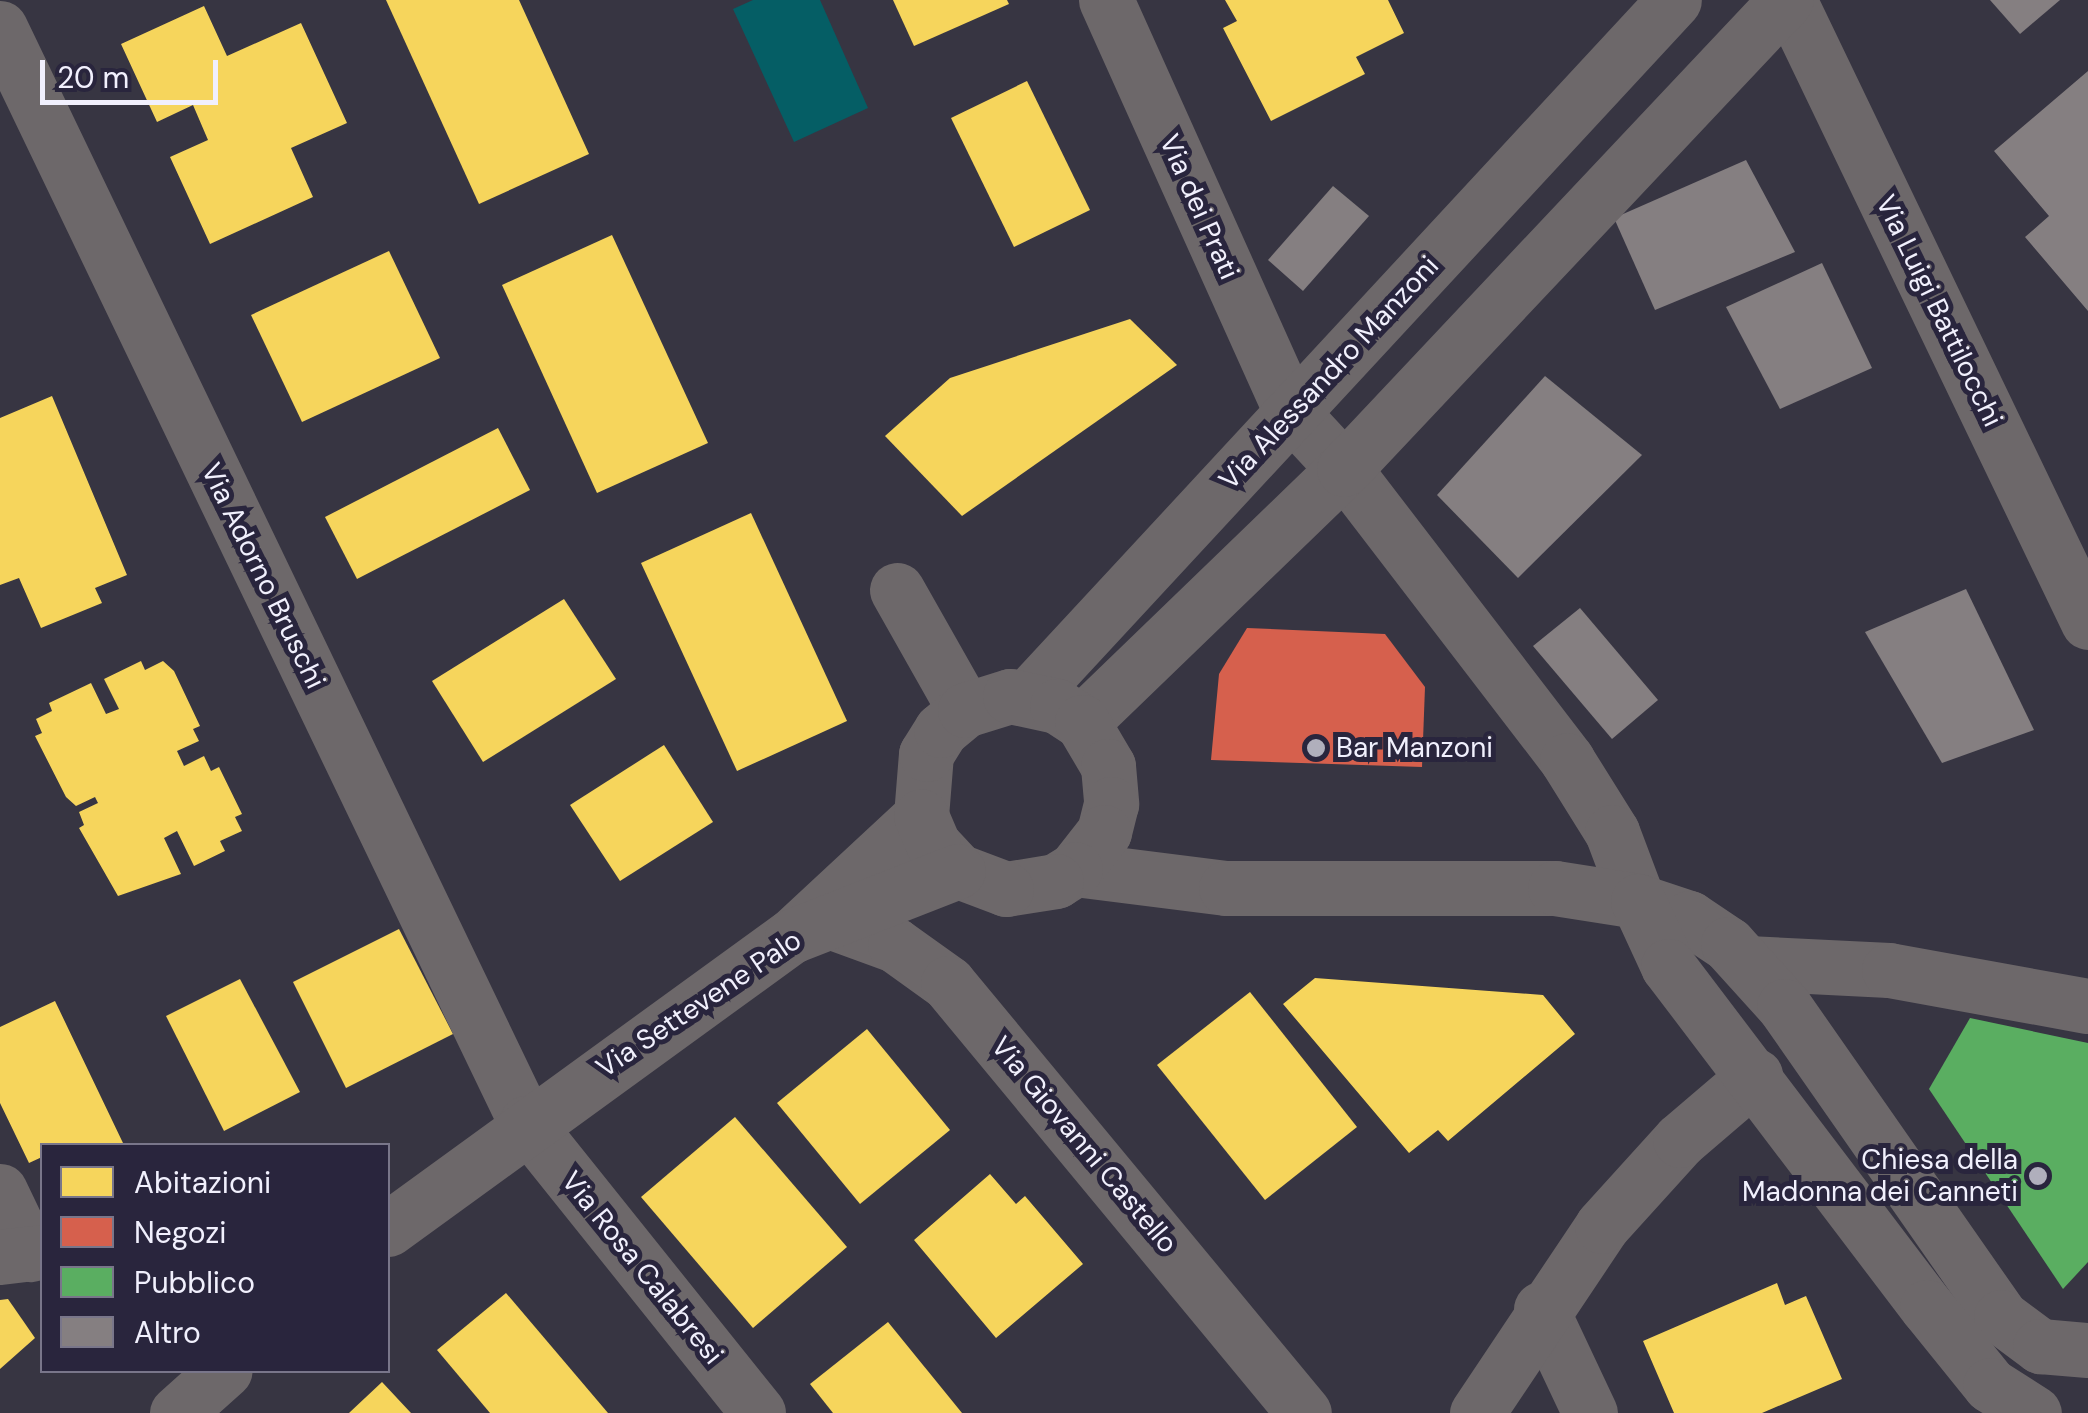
<!DOCTYPE html>
<html>
<head>
<meta charset="utf-8">
<style>
  body { margin:0 }
  #map { position:relative; width:2088px; height:1413px; overflow:hidden; background:#373542; font-family:"DM Sans",sans-serif }
  div>[style] { position:absolute }
  .water>* { inset:0; background:#055e65 }
  .homes>* { inset:0; background:#f6d55c }
  .shops>* { inset:0; background:#d6604d }
  .public>* { inset:0; background:#5aae61 }
  .building>* { inset:0; background:#857f81 }
  .minor>* { height:55px; margin:-27.5px; padding:0 27.5px; transform-origin:27.5px; border-radius:27.5px; background:#6d686a }
  .tertiary>* { height:55px; margin:-27.5px; padding:0 27.5px; transform-origin:27.5px; border-radius:27.5px; background:#6d686a }
  .dots>* { width:28px; height:28px; translate:-50% -50%; box-sizing:border-box; border:5px solid #29253d; border-radius:50% }
  span { translate:-50% -50%; white-space:nowrap; text-align:center; line-height:1.15; -webkit-text-stroke:10px #29253d; paint-order:stroke }
  .street-label { font-size:28px; color:#f1f0fd }
  .poi-label { font-size:28px; color:#f1f0fd }
  .left { translate:0 -50%; text-align:left }
  .right { translate:-100% -50%; text-align:right }
  .legend { position:absolute; left:40px; top:1143px; width:350px; height:230px; box-sizing:border-box; background:#29253d; border:2px solid #79768a; margin:0; padding:12px 18px; list-style:none; font-size:30px; color:#f1f0fd }
  .legend li { display:flex; align-items:center; gap:20px; height:50px }
  .legend b { width:50px; border:2px solid #79768a }
  .scale { position:absolute; left:40px; top:60px; width:178px; height:45px; box-sizing:border-box; border:5px solid #f1f0fd; border-top:0; padding-left:12px; font-size:30px; line-height:35px; white-space:nowrap; color:#f1f0fd; -webkit-text-stroke:8px #29253d; paint-order:stroke }
</style>
</head>
<body>
<div id="map">
  <div class="water">
    <div style="clip-path:polygon(753px 0,820px 0,868px 108px,794px 142px,733px 9px)"></div>
  </div>
  <div class="homes">
    <div style="clip-path:polygon(386px 0,519px 0,589px 154px,479px 204px)"></div>
    <div style="clip-path:polygon(893px 0,1007px 0,1009px 4px,914px 46px)"></div>
    <div style="clip-path:polygon(1225px 0,1388px 0,1404px 33px,1356px 57px,1365px 74px,1271px 121px,1223px 28px,1237px 21px)"></div>
    <div style="clip-path:polygon(204px 6px,227px 56px,301px 23px,347px 123px,291px 148px,313px 197px,210px 244px,170px 157px,208px 140px,193px 105px,157px 122px,121px 44px)"></div>
    <div style="clip-path:polygon(1027px 81px,1090px 210px,1014px 247px,951px 118px)"></div>
    <div style="clip-path:polygon(612px 235px,708px 443px,597px 493px,502px 285px)"></div>
    <div style="clip-path:polygon(389px 251px,440px 358px,302px 422px,251px 315px)"></div>
    <div style="clip-path:polygon(1130px 319px,1177px 365px,962px 516px,885px 436px,950px 378px)"></div>
    <div style="clip-path:polygon(52px 396px,127px 575px,95px 588px,102px 603px,41px 628px,19px 578px,0 585px,0 418px)"></div>
    <div style="clip-path:polygon(498px 428px,530px 490px,357px 579px,325px 517px)"></div>
    <div style="clip-path:polygon(751px 513px,847px 721px,737px 771px,641px 563px)"></div>
    <div style="clip-path:polygon(564px 599px,616px 679px,483px 762px,432px 681px)"></div>
    <div style="clip-path:polygon(141px 661px,145px 670px,163px 661px,174px 671px,200px 726px,193px 729px,199px 741px,177px 751px,184px 766px,204px 756px,211px 771px,219px 767px,242px 814px,235px 817px,242px 831px,220px 841px,225px 851px,194px 866px,177px 831px,164px 838px,181px 874px,118px 896px,79px 828px,84px 825px,79px 812px,98px 803px,95px 797px,76px 806px,66px 797px,35px 736px,42px 733px,36px 719px,52px 711px,49px 703px,91px 683px,106px 714px,119px 709px,104px 679px)"></div>
    <div style="clip-path:polygon(664px 745px,713px 822px,620px 881px,570px 805px)"></div>
    <div style="clip-path:polygon(399px 929px,453px 1034px,346px 1088px,293px 982px)"></div>
    <div style="clip-path:polygon(1315px 978px,1543px 995px,1575px 1034px,1448px 1141px,1438px 1130px,1409px 1153px,1283px 1004px)"></div>
    <div style="clip-path:polygon(240px 979px,300px 1092px,224px 1131px,166px 1016px)"></div>
    <div style="clip-path:polygon(1250px 992px,1357px 1127px,1265px 1200px,1157px 1065px)"></div>
    <div style="clip-path:polygon(55px 1001px,123px 1143px,42px 1146px,42px 1157px,29px 1163px,0 1103px,0 1027px)"></div>
    <div style="clip-path:polygon(867px 1029px,950px 1130px,860px 1204px,777px 1103px)"></div>
    <div style="clip-path:polygon(735px 1117px,847px 1247px,753px 1328px,641px 1197px)"></div>
    <div style="clip-path:polygon(990px 1174px,1016px 1204px,1025px 1196px,1083px 1264px,996px 1338px,914px 1240px)"></div>
    <div style="clip-path:polygon(1777px 1283px,1785px 1305px,1806px 1296px,1842px 1379px,1762px 1413px,1674px 1413px,1643px 1341px)"></div>
    <div style="clip-path:polygon(506px 1293px,608px 1413px,490px 1413px,437px 1350px)"></div>
    <div style="clip-path:polygon(8px 1299px,35px 1338px,0 1369px,0 1300px)"></div>
    <div style="clip-path:polygon(888px 1322px,962px 1413px,833px 1413px,810px 1384px)"></div>
    <div style="clip-path:polygon(382px 1382px,411px 1413px,349px 1413px)"></div>
  </div>
  <div class="shops">
    <div style="clip-path:polygon(1247px 628px,1385px 634px,1425px 687px,1422px 767px,1211px 760px,1219px 674px)"></div>
  </div>
  <div class="public">
    <div style="clip-path:polygon(1970px 1018px,2088px 1043px,2088px 1262px,2063px 1289px,1929px 1089px)"></div>
  </div>
  <div class="building">
    <div style="clip-path:polygon(1990px 0,2060px 0,2020px 34px)"></div>
    <div style="clip-path:polygon(2088px 71px,2088px 311px,2025px 237px,2049px 216px,1994px 151px)"></div>
    <div style="clip-path:polygon(1746px 160px,1795px 252px,1655px 310px,1614px 218px)"></div>
    <div style="clip-path:polygon(1333px 186px,1369px 216px,1303px 291px,1268px 260px)"></div>
    <div style="clip-path:polygon(1822px 263px,1872px 368px,1780px 409px,1726px 307px)"></div>
    <div style="clip-path:polygon(1545px 376px,1642px 455px,1518px 578px,1437px 495px)"></div>
    <div style="clip-path:polygon(1966px 589px,2034px 730px,1942px 763px,1865px 632px)"></div>
    <div style="clip-path:polygon(1580px 608px,1658px 700px,1612px 739px,1533px 646px)"></div>
  </div>
  <div class="minor">
    <div style="left:1106px;top:0;width:453px;rotate:65.8deg"></div>
    <div style="left:1292px;top:413px;width:76px;rotate:47.1deg"></div>
    <div style="left:1344px;top:469px;width:367px;rotate:52.5deg"></div>
    <div style="left:1567px;top:760px;width:85px;rotate:58deg"></div>
    <div style="left:1612px;top:832px;width:74px;rotate:69.4deg"></div>
    <div style="left:1789px;top:0;width:690px;rotate:64.33deg"></div>
    <div style="left:0;top:28px;width:1215px;rotate:64.34deg"></div>
    <div style="left:526px;top:1123px;width:371px;rotate:51.3deg"></div>
    <div style="left:897px;top:590px;width:138px;rotate:60.5deg"></div>
    <div style="left:829px;top:921px;width:70px;rotate:20deg"></div>
    <div style="left:895px;top:945px;width:65px;rotate:35.6deg"></div>
    <div style="left:948px;top:983px;width:558px;rotate:50.38deg"></div>
    <div style="left:1747px;top:963px;width:142px;rotate:2.8deg"></div>
    <div style="left:1889px;top:970px;width:202px;rotate:10.3deg"></div>
    <div style="left:0;top:1191px;width:70px;rotate:64.5deg"></div>
    <div style="left:1541px;top:1309px;width:115px;rotate:64.8deg"></div>
    <div style="left:1477px;top:1413px;width:225px;rotate:-56.2deg"></div>
    <div style="left:1602px;top:1226px;width:116px;rotate:-47.8deg"></div>
    <div style="left:1680px;top:1140px;width:99px;rotate:-40.5deg"></div>
  </div>
  <div class="tertiary">
    <div style="left:1028px;top:697px;width:950px;rotate:-47.17deg"></div>
    <div style="left:1082px;top:722px;width:364px;rotate:-44deg"></div>
    <div style="left:1344px;top:469px;width:644px;rotate:-46.7deg"></div>
    <div style="left:1075px;top:869px;width:152px;rotate:7.2deg"></div>
    <div style="left:1226px;top:888px;width:329px"></div>
    <div style="left:1555px;top:888px;width:84px;rotate:8.9deg"></div>
    <div style="left:1638px;top:901px;width:54px;rotate:18.4deg"></div>
    <div style="left:1689px;top:918px;width:47px;rotate:33.7deg"></div>
    <div style="left:1728px;top:944px;width:84px;rotate:47.9deg"></div>
    <div style="left:1784px;top:1006px;width:379px;rotate:55.1deg"></div>
    <div style="left:2001px;top:1317px;width:49px;rotate:36.6deg"></div>
    <div style="left:2040px;top:1346px;width:48px;rotate:4.8deg"></div>
    <div style="left:1638px;top:901px;width:72px;rotate:65.2deg"></div>
    <div style="left:1668px;top:966px;width:428px;rotate:52.8deg"></div>
    <div style="left:1927px;top:1307px;width:100px;rotate:51.1deg"></div>
    <div style="left:1990px;top:1385px;width:52px;rotate:32.5deg"></div>
    <div style="left:792px;top:936px;width:176px;rotate:-42.9deg"></div>
    <div style="left:921px;top:816px;width:62px;rotate:-85.4deg"></div>
    <div style="left:926px;top:754px;width:28px;rotate:-58deg"></div>
    <div style="left:941px;top:730px;width:31px;rotate:-40deg"></div>
    <div style="left:965px;top:710px;width:47px;rotate:-17.3deg"></div>
    <div style="left:1010px;top:696px;width:48px;rotate:12deg"></div>
    <div style="left:1057px;top:706px;width:30px;rotate:33deg"></div>
    <div style="left:1082px;top:722px;width:51px;rotate:59.4deg"></div>
    <div style="left:1108px;top:766px;width:38px;rotate:85deg"></div>
    <div style="left:1111px;top:804px;width:29px;rotate:104deg"></div>
    <div style="left:1104px;top:832px;width:47px;rotate:128.1deg"></div>
    <div style="left:1075px;top:869px;width:22px;rotate:148deg"></div>
    <div style="left:1056px;top:881px;width:51px;rotate:170.9deg"></div>
    <div style="left:1006px;top:889px;width:51px;rotate:-159.4deg"></div>
    <div style="left:958px;top:871px;width:37px;rotate:-133deg"></div>
    <div style="left:933px;top:844px;width:30px;rotate:-113deg"></div>
    <div style="left:388px;top:1229px;width:499px;rotate:-36deg"></div>
    <div style="left:792px;top:936px;width:178px;rotate:-21.4deg"></div>
    <div style="left:0;top:1257px;width:42px;rotate:-6.8deg"></div>
    <div style="left:177px;top:1413px;width:64px;rotate:-41.9deg"></div>
  </div>
  <div class="dots">
    <div style="left:1316px;top:748px;background:#b0afbc"></div>
    <div style="left:2038px;top:1176px;background:#b0afbc"></div>
  </div>
  <div class="street-label">
    <span style="left:1199px;top:207px;rotate:66deg">Via dei Prati</span>
    <span style="left:1939px;top:311px;rotate:64deg">Via Luigi Battilocchi</span>
    <span style="left:1329px;top:373px;rotate:-47deg">Via Alessandro Manzoni</span>
    <span style="left:263px;top:576px;rotate:64deg">Via Adorno Bruschi</span>
    <span style="left:699px;top:1004px;rotate:-34deg">Via Settevene Palo</span>
    <span style="left:1084px;top:1145px;rotate:50deg">Via Giovanni Castello</span>
    <span style="left:642px;top:1268px;rotate:51deg">Via Rosa Calabresi</span>
  </div>
  <div class="poi-label">
    <span class="left" style="left:1336px;top:748px">Bar Manzoni</span>
    <span class="right" style="left:2018px;top:1176px">Chiesa della<br>Madonna dei Canneti</span>
  </div>
  <ul class="legend">
  <li><b style="height:28px;background:#f6d55c"></b>Abitazioni</li>
  <li><b style="height:28px;background:#d6604d"></b>Negozi</li>
  <li><b style="height:28px;background:#5aae61"></b>Pubblico</li>
  <li><b style="height:28px;background:#857f81"></b>Altro</li>
  </ul>
  <div class="scale">20 m</div>
</div>
</body>
</html>
